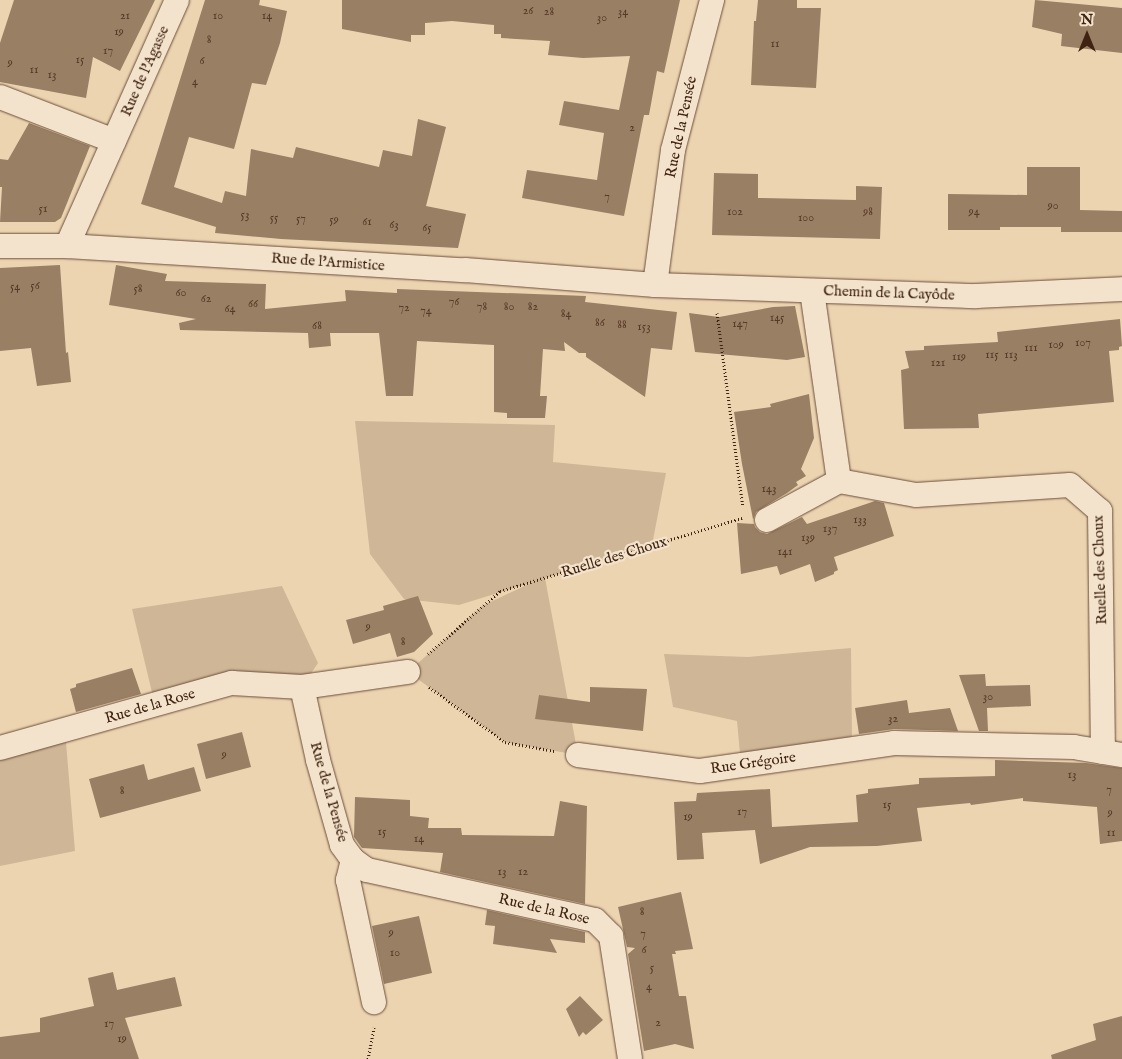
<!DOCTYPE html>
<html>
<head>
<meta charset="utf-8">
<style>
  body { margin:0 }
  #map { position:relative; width:1122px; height:1059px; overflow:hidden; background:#edd4b1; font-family:"IM FELL English",serif }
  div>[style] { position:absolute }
  .green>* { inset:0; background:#cfb696 }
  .building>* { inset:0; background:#997f64 }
  .path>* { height:3px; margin-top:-1.5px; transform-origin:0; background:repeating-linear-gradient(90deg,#3f2211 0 1px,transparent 0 3.5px) }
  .roads { filter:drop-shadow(0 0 1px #6a4e39) drop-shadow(0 0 1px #6a4e39) }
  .street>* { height:24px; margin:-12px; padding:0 12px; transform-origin:12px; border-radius:12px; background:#f3e3cc }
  span { translate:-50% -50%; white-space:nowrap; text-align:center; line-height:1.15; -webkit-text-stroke:4.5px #f3e3cc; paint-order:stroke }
  .number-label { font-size:12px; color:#563926 }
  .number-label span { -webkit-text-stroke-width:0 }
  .street-label { font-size:15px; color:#3f2211 }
  .north { position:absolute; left:1062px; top:10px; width:50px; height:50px; -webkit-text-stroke:4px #f3e3cc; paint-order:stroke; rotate:0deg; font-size:14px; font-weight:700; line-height:20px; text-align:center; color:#3f2211 }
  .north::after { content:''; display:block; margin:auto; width:18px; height:22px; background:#3f2211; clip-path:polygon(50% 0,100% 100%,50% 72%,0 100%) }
</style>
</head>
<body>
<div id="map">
  <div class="green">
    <div style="clip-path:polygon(355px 421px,555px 425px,553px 462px,666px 473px,652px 545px,545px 578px,578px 755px,505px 742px,408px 672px,482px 606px,533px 582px,459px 605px,404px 599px,370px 554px)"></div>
    <div style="clip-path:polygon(282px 586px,318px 663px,302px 687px,232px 683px,155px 705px,132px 609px)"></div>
    <div style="clip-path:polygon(851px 648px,852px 738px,740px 754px,737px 721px,673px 707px,664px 654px,748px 657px)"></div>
    <div style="clip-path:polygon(65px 730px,75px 851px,0 866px,0 747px)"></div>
  </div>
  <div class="building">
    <div style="clip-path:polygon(14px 0,155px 0,120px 71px,93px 57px,86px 98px,0 82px,0 43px)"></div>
    <div style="clip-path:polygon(205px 0,260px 0,259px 5px,287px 11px,280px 43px,266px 85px,252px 83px,234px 149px,189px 137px,174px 187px,222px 203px,225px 191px,246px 196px,251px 149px,293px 158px,296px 147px,379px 167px,383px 150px,412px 156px,418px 119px,446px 127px,426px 206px,466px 214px,458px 248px,281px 239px,215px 233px,216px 227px,141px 204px)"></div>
    <div style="clip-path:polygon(342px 0,680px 0,664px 73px,657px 71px,649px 115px,644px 115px,624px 216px,522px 198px,527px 170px,597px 180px,604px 133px,559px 125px,564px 101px,619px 110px,630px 56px,583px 58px,548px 55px,550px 41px,501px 38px,501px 34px,494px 34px,494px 25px,452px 21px,425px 23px,425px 35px,411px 35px,411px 42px,342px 29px)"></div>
    <div style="clip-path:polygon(758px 0,797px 0,797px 8px,821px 8px,816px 88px,751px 85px,754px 21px,756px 21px)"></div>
    <div style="clip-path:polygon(1035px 0,1122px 8px,1122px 53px,1061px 46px,1062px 34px,1032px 27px)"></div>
    <div style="clip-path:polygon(29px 123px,90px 146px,61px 218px,55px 222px,0 222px,2px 187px,0 187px,0 159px,8px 160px)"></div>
    <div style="clip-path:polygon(1027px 167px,1080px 167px,1080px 210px,1122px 211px,1122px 232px,1061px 232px,1061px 227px,1000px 227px,1000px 230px,948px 230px,948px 194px,1027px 195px)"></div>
    <div style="clip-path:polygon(714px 173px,758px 174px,758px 198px,856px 200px,856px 186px,882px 187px,880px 239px,712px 235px)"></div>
    <div style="clip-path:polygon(60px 265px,66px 353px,68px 352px,71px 382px,37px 386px,31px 348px,0 351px,0 268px)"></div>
    <div style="clip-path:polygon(116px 265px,167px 274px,165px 281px,266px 284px,265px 309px,346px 301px,345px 290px,397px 293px,397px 289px,586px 296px,585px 302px,677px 312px,672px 350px,651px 348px,645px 397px,586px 357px,586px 353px,579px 353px,564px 342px,565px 351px,543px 349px,540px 396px,547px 396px,545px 418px,507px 418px,507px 413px,494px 412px,494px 345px,417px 341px,413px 396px,386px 396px,379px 333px,330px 333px,331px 346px,309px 348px,308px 333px,180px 330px,179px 323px,196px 319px,109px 305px)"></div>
    <div style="clip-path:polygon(795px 306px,805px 357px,787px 360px,695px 352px,689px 313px,719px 317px,773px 307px)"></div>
    <div style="clip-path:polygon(1120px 319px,1122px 346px,1119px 347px,1119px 350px,1109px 351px,1114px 402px,978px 414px,979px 428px,904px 429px,901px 370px,909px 368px,905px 351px,924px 350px,924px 346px,998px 342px,997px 332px)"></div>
    <div style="clip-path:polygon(809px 394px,814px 438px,801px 469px,806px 476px,796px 482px,798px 485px,787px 493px,756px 512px,753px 520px,755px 527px,760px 532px,767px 534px,802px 517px,807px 524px,875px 501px,884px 503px,894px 536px,834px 557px,838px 570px,834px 572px,834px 574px,815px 582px,810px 564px,780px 575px,777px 566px,741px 574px,737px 523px,754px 524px,742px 464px,734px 412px,771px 407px,770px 404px)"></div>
    <div style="clip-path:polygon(418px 596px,433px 634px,414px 652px,397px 657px,390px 633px,353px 644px,346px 620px,384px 610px,383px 606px)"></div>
    <div style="clip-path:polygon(132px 668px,141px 694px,76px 712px,70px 689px,76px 687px,76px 684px)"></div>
    <div style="clip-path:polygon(985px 674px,986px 686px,1030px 685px,1031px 706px,987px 708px,988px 731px,979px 731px,959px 675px)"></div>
    <div style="clip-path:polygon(590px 687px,647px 689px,643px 731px,535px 719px,539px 695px,590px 702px)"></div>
    <div style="clip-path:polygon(907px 700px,909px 713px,950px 708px,958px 731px,894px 729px,859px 734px,855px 708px)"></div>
    <div style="clip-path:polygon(242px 732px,251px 767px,206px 779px,197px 744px)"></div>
    <div style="clip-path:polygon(995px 760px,1086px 763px,1122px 768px,1122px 841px,1100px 844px,1097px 807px,1023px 801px,1023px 798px,971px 805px,970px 803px,917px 808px,922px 841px,877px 846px,810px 847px,760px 864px,755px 830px,702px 833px,704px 859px,677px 860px,674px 802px,696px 801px,697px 793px,770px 789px,772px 827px,858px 822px,856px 795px,868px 793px,868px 789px,919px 784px,919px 778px,995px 776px)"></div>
    <div style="clip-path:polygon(144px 764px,148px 780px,194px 767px,201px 791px,100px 818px,89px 779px)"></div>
    <div style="clip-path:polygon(355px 797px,410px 800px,410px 816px,429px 818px,428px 828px,461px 828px,462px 835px,554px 836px,560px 801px,587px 806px,585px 904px,440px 872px,443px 853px,362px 848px,354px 837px)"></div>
    <div style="clip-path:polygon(681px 892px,693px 949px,675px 951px,676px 954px,672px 954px,679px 996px,686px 996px,694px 1049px,675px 1044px,644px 1051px,628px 954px,635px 948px,627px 947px,618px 907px)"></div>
    <div style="clip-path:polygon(487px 910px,585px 932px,585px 943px,550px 939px,557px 953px,493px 944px,495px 926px,485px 925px)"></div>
    <div style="clip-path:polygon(419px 916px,432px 973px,384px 984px,372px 926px)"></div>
    <div style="clip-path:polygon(113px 972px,117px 990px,175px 977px,182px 1006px,125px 1018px,139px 1059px,0 1059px,0 1037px,40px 1032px,40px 1018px,94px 1006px,88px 978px)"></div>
    <div style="clip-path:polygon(580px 996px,603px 1020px,586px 1035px,583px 1032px,579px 1037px,566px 1009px)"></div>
    <div style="clip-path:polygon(1122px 1016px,1122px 1059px,1052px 1059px,1051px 1055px,1096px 1040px,1093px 1024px)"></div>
  </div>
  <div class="path">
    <div style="left:717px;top:313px;width:196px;rotate:82.4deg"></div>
    <div style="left:428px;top:654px;width:96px;rotate:-41.2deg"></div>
    <div style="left:500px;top:591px;width:253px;rotate:-16.8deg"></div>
    <div style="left:429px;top:687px;width:94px;rotate:35.9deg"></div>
    <div style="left:505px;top:742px;width:50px;rotate:10.4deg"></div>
    <div style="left:368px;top:1059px;width:32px;rotate:-79deg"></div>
  </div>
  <div class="roads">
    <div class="street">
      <div style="left:0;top:97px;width:122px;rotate:21.1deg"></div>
      <div style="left:0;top:246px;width:67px"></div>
      <div style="left:67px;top:246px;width:399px;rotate:3.5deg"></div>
      <div style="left:465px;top:270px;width:191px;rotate:4.5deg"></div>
      <div style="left:655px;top:285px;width:321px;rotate:2deg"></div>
      <div style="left:976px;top:296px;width:146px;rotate:-2.7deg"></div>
      <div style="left:67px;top:246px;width:269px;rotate:-65.9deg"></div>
      <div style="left:655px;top:285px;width:136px;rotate:-82.4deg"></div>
      <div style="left:673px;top:150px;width:155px;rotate:-75.4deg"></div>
      <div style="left:812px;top:291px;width:192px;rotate:81.9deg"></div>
      <div style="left:839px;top:481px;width:78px;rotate:10.3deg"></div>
      <div style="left:916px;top:495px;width:154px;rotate:-3.7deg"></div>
      <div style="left:1070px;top:485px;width:40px;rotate:41deg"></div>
      <div style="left:1100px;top:511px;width:241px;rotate:89.3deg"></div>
      <div style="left:767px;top:520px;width:82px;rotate:-28.4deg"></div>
      <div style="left:302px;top:687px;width:75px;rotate:77.6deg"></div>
      <div style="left:318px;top:760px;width:88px;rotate:74.2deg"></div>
      <div style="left:342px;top:845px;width:19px;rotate:54deg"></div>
      <div style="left:353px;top:860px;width:21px;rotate:104deg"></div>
      <div style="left:348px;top:880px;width:125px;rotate:78deg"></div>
      <div style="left:0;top:748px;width:241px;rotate:-15.7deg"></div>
      <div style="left:232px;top:683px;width:70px;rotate:3.3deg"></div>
      <div style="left:302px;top:687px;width:107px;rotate:-8.1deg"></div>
      <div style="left:578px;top:755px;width:123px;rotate:7.5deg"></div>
      <div style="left:700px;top:771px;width:196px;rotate:-8.2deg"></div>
      <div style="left:894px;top:743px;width:180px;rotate:1.3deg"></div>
      <div style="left:1074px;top:747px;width:49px;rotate:9.5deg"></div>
      <div style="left:353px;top:860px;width:17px;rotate:36deg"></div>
      <div style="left:367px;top:870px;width:233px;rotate:12.4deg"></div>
      <div style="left:595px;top:920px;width:23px;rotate:45deg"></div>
      <div style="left:611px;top:936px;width:124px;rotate:81.2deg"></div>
    </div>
  </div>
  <div class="number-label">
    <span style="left:528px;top:11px">26</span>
    <span style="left:549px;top:12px">28</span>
    <span style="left:623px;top:12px">34</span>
    <span style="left:125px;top:16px">21</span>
    <span style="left:218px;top:16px">10</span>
    <span style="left:267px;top:16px">14</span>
    <span style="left:602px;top:18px">30</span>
    <span style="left:119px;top:32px">19</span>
    <span style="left:209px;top:40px">8</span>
    <span style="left:775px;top:44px">11</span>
    <span style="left:108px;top:51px">17</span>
    <span style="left:80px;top:60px">15</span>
    <span style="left:202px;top:61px">6</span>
    <span style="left:10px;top:63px">9</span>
    <span style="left:34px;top:70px">11</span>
    <span style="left:52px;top:75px">13</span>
    <span style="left:195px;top:82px">4</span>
    <span style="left:632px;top:128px">2</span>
    <span style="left:607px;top:197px">7</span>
    <span style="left:1053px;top:206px">90</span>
    <span style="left:43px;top:209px">51</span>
    <span style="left:735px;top:212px">102</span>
    <span style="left:868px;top:212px">98</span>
    <span style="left:974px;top:212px">94</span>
    <span style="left:245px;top:215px">53</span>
    <span style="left:274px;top:218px">55</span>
    <span style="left:806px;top:218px">100</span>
    <span style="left:301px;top:219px">57</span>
    <span style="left:334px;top:220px">59</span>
    <span style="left:367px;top:222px">61</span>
    <span style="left:394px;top:225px">63</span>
    <span style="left:427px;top:228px">65</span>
    <span style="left:35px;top:286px">56</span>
    <span style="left:15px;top:287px">54</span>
    <span style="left:138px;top:289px">58</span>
    <span style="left:181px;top:293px">60</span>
    <span style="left:206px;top:299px">62</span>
    <span style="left:454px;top:302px">76</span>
    <span style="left:253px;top:304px">66</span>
    <span style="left:482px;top:307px">78</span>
    <span style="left:509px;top:307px">80</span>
    <span style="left:533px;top:307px">82</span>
    <span style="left:404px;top:308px">72</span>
    <span style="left:230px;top:309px">64</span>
    <span style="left:426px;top:311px">74</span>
    <span style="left:566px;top:314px">84</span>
    <span style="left:777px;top:318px">145</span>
    <span style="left:600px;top:323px">86</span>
    <span style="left:740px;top:324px">147</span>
    <span style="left:622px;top:325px">88</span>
    <span style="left:317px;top:326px">68</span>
    <span style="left:644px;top:327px">153</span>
    <span style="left:1083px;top:343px">107</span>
    <span style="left:1056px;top:345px">109</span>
    <span style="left:1031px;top:348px">111</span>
    <span style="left:992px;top:355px">115</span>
    <span style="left:1011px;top:355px">113</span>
    <span style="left:959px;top:357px">119</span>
    <span style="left:938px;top:363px">121</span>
    <span style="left:769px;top:489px">143</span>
    <span style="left:860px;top:520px">133</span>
    <span style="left:830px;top:529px">137</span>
    <span style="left:808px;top:538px">139</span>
    <span style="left:785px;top:552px">141</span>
    <span style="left:368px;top:627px">9</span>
    <span style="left:403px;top:642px">8</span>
    <span style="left:988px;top:697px">30</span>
    <span style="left:893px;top:719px">32</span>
    <span style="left:224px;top:755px">9</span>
    <span style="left:1072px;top:775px">13</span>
    <span style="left:1109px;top:790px">7</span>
    <span style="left:122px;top:791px">8</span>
    <span style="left:887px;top:805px">15</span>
    <span style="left:742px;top:812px">17</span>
    <span style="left:1110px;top:813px">9</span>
    <span style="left:688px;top:817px">19</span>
    <span style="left:382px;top:832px">15</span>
    <span style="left:1111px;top:833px">11</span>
    <span style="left:419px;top:839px">14</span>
    <span style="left:502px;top:872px">13</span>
    <span style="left:523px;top:872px">12</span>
    <span style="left:642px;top:912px">8</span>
    <span style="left:391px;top:933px">9</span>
    <span style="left:643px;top:934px">7</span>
    <span style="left:644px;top:950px">6</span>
    <span style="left:395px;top:953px">10</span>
    <span style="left:652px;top:968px">5</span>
    <span style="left:649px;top:987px">4</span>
    <span style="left:658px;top:1023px">2</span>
    <span style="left:109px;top:1024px">17</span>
    <span style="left:122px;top:1039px">19</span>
  </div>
  <div class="street-label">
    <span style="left:145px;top:71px;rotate:-66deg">Rue de l'Agasse</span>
    <span style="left:681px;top:127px;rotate:-78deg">Rue de la Pensée</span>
    <span style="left:328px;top:262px;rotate:4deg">Rue de l'Armistice</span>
    <span style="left:889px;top:293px;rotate:2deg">Chemin de la Cayôde</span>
    <span style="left:614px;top:557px;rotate:-17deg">Ruelle des Choux</span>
    <span style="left:1100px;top:570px;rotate:-92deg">Ruelle des Choux</span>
    <span style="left:150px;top:706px;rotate:-16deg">Rue de la Rose</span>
    <span style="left:753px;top:763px;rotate:-8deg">Rue Grégoire</span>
    <span style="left:329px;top:792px;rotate:74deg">Rue de la Pensée</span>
    <span style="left:544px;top:909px;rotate:13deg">Rue de la Rose</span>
  </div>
  <div class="north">N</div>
</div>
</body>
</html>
